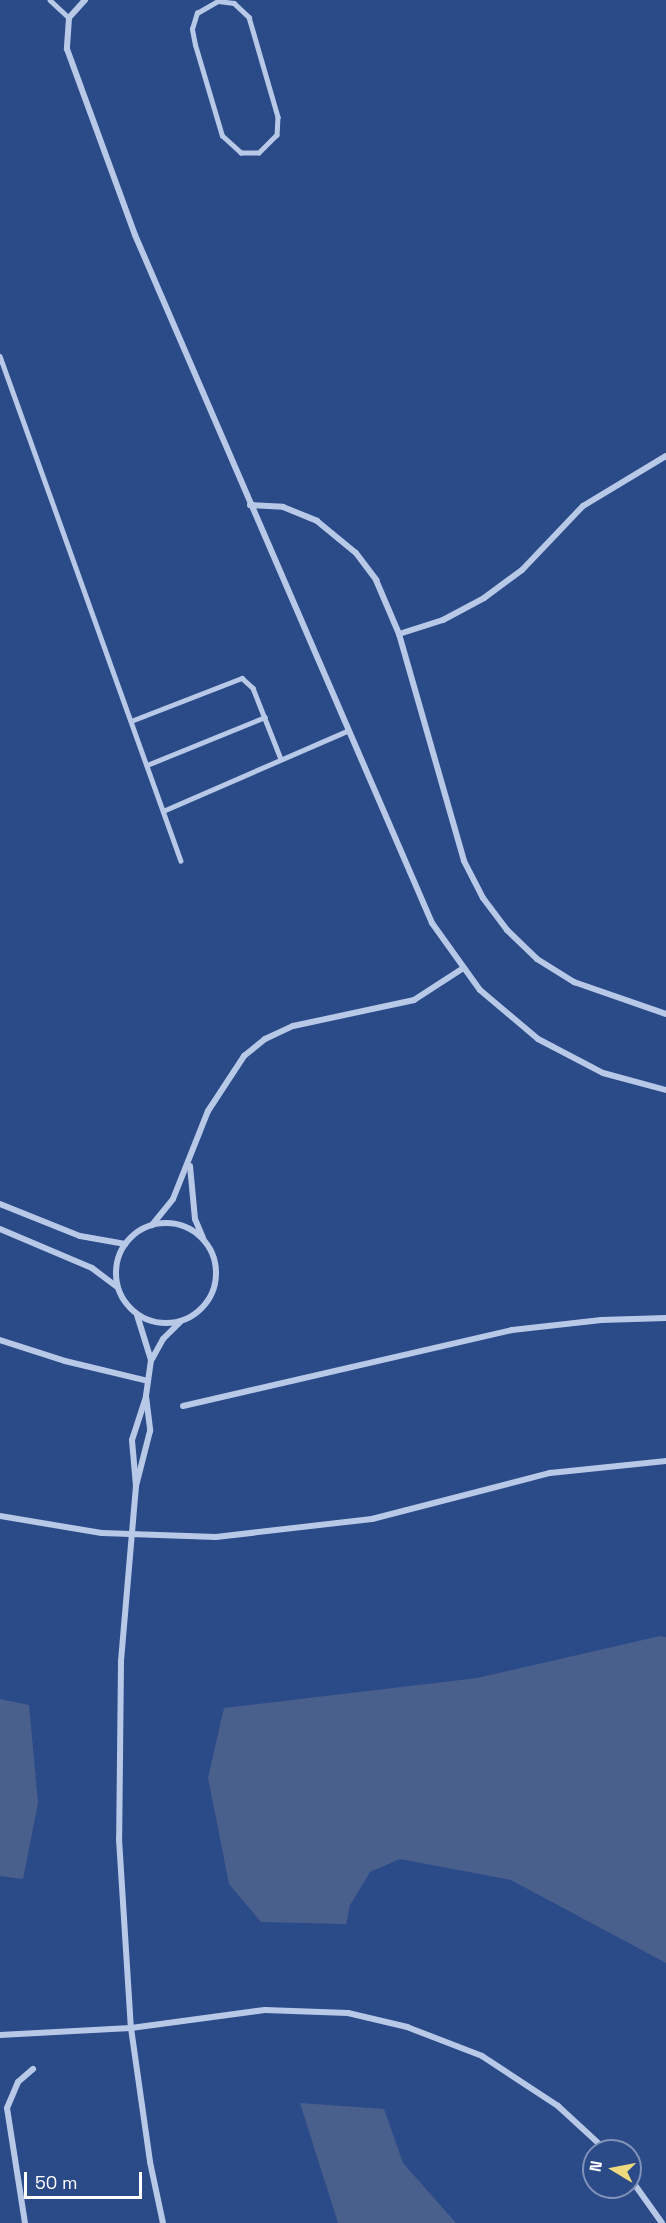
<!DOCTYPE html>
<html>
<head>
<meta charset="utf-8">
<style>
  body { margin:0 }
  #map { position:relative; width:666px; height:2223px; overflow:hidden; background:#2b4a88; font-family:"Space Grotesk",sans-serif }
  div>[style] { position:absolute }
  .water>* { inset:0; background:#4a608c }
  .lane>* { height:4.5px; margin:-2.25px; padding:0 2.25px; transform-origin:2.25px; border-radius:2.25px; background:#b8c9e8 }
  .street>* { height:6px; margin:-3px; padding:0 3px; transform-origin:3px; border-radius:3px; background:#b8c9e8 }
  .street>.ring { margin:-3px; padding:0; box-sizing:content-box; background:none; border:6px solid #b8c9e8; border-radius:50% }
  span { translate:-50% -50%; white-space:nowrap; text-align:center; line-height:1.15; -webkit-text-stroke:5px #2b4a88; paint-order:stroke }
  .north { position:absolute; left:582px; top:2139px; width:60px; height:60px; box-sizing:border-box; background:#2b4a88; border:2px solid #8092b8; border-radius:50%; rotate:280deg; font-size:16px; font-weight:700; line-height:24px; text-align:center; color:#fff }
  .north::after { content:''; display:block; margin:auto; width:21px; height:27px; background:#eed97f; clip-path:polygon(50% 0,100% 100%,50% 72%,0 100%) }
  .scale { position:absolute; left:24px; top:2172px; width:118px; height:27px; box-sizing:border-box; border:3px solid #fff; border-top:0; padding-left:8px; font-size:18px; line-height:21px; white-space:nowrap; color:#fff; -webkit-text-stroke:4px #2b4a88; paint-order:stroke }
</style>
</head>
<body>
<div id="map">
  <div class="water">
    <div style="clip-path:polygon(660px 1636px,666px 1637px,666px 1963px,511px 1880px,400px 1859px,370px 1872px,350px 1905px,346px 1924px,261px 1922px,229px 1884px,208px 1778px,224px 1708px,477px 1678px)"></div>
    <div style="clip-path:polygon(0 1699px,29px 1705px,38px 1803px,23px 1879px,0 1876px)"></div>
    <div style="clip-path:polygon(300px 2103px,384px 2109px,403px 2163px,456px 2223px,338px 2223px)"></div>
  </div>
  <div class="lane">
    <div style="left:50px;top:0;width:26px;rotate:43deg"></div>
    <div style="left:218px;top:1px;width:16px;rotate:7deg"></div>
    <div style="left:234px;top:3px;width:21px;rotate:43deg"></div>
    <div style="left:249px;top:17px;width:104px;rotate:73.8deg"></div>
    <div style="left:278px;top:117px;width:18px;rotate:93deg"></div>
    <div style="left:277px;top:135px;width:25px;rotate:135deg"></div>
    <div style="left:259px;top:153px;width:18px;rotate:180deg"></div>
    <div style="left:241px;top:153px;width:25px;rotate:-138deg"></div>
    <div style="left:222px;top:136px;width:95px;rotate:-106.5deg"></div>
    <div style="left:195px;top:45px;width:16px;rotate:-101deg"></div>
    <div style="left:192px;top:29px;width:17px;rotate:-73deg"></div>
    <div style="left:197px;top:13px;width:24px;rotate:-30deg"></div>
    <div style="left:0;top:356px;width:536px;rotate:70.28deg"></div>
    <div style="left:131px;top:721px;width:119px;rotate:-21.2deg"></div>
    <div style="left:242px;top:678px;width:15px;rotate:42deg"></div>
    <div style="left:253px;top:688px;width:76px;rotate:68.5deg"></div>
    <div style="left:147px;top:765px;width:127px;rotate:-22.1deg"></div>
    <div style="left:163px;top:811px;width:201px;rotate:-23.5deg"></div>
  </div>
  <div class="street">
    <div style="left:85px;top:0;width:24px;rotate:132deg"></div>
    <div style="left:69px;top:18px;width:31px;rotate:94deg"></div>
    <div style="left:67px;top:49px;width:198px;rotate:69.9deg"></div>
    <div style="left:135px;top:235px;width:749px;rotate:66.65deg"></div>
    <div style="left:432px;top:923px;width:82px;rotate:54.4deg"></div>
    <div style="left:480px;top:990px;width:76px;rotate:40.2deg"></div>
    <div style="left:538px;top:1039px;width:73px;rotate:27.6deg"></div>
    <div style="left:603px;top:1073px;width:65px;rotate:15.1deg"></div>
    <div style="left:250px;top:505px;width:33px;rotate:3deg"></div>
    <div style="left:283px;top:507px;width:37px;rotate:22deg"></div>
    <div style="left:317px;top:521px;width:50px;rotate:39.4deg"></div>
    <div style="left:356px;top:553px;width:34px;rotate:53deg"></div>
    <div style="left:376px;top:580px;width:59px;rotate:66.9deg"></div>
    <div style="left:399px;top:634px;width:236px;rotate:74deg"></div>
    <div style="left:464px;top:861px;width:42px;rotate:62.8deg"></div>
    <div style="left:483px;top:898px;width:40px;rotate:53deg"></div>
    <div style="left:507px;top:930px;width:42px;rotate:44deg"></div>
    <div style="left:537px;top:959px;width:44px;rotate:31.9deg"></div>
    <div style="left:574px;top:982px;width:97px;rotate:19.2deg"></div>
    <div style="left:399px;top:634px;width:46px;rotate:-17.7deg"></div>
    <div style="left:443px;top:620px;width:47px;rotate:-28.2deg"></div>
    <div style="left:484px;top:598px;width:47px;rotate:-36.4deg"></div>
    <div style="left:522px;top:570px;width:88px;rotate:-46.4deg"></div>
    <div style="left:583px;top:506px;width:97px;rotate:-31.1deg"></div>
    <div style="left:190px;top:1166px;width:53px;rotate:84.6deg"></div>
    <div style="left:195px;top:1219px;width:21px;rotate:67deg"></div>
    <div style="left:0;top:1204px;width:86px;rotate:21.8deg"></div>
    <div style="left:80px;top:1236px;width:46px;rotate:10.1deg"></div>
    <div class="ring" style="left:116px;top:1223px;width:94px;height:94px"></div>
    <div style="left:152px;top:1225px;width:33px;rotate:-51deg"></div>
    <div style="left:173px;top:1199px;width:95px;rotate:-68.3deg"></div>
    <div style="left:208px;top:1111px;width:66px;rotate:-56.8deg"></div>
    <div style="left:244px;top:1056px;width:27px;rotate:-39deg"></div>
    <div style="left:265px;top:1039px;width:31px;rotate:-25deg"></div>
    <div style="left:293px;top:1026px;width:124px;rotate:-12.1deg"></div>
    <div style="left:414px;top:1000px;width:57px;rotate:-32.9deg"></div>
    <div style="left:0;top:1229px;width:100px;rotate:23deg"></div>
    <div style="left:92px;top:1268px;width:31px;rotate:37deg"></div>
    <div style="left:137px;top:1315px;width:47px;rotate:72.7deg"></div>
    <div style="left:151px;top:1360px;width:36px;rotate:98deg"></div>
    <div style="left:146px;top:1396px;width:35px;rotate:83deg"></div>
    <div style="left:150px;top:1431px;width:57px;rotate:104.3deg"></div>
    <div style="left:136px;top:1486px;width:177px;rotate:94.9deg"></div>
    <div style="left:121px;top:1662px;width:177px;rotate:90.6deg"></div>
    <div style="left:119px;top:1839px;width:189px;rotate:86.4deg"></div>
    <div style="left:131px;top:2028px;width:135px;rotate:81.9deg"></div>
    <div style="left:150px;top:2162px;width:62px;rotate:78deg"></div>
    <div style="left:0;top:1340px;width:68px;rotate:17.9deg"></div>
    <div style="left:65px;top:1361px;width:85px;rotate:13.5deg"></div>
    <div style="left:152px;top:1359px;width:23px;rotate:-61deg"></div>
    <div style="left:163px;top:1339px;width:24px;rotate:-45deg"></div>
    <div style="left:183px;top:1406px;width:338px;rotate:-13deg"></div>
    <div style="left:512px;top:1330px;width:90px;rotate:-6.4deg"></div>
    <div style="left:601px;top:1320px;width:65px;rotate:-1.8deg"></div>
    <div style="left:136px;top:1486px;width:46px;rotate:-95deg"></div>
    <div style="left:132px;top:1440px;width:45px;rotate:-72deg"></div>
    <div style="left:0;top:1516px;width:103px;rotate:9.5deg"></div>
    <div style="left:102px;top:1533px;width:114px;rotate:2deg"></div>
    <div style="left:216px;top:1537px;width:157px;rotate:-6.6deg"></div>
    <div style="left:372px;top:1519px;width:184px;rotate:-14.5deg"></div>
    <div style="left:550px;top:1473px;width:117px;rotate:-5.9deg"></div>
    <div style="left:0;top:2035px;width:131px;rotate:-3.1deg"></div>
    <div style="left:131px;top:2028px;width:135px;rotate:-7.7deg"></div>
    <div style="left:265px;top:2010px;width:83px;rotate:2.1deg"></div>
    <div style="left:348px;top:2013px;width:61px;rotate:13.3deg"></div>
    <div style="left:407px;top:2027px;width:80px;rotate:21.1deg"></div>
    <div style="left:482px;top:2056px;width:91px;rotate:33.3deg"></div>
    <div style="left:558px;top:2106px;width:67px;rotate:42.6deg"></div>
    <div style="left:630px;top:2178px;width:55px;rotate:54.6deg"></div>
    <div style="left:25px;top:2223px;width:116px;rotate:-98.9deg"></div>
    <div style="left:7px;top:2108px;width:28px;rotate:-67deg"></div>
    <div style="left:18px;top:2082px;width:20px;rotate:-41deg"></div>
  </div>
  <div class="north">N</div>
  <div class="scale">50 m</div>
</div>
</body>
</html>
